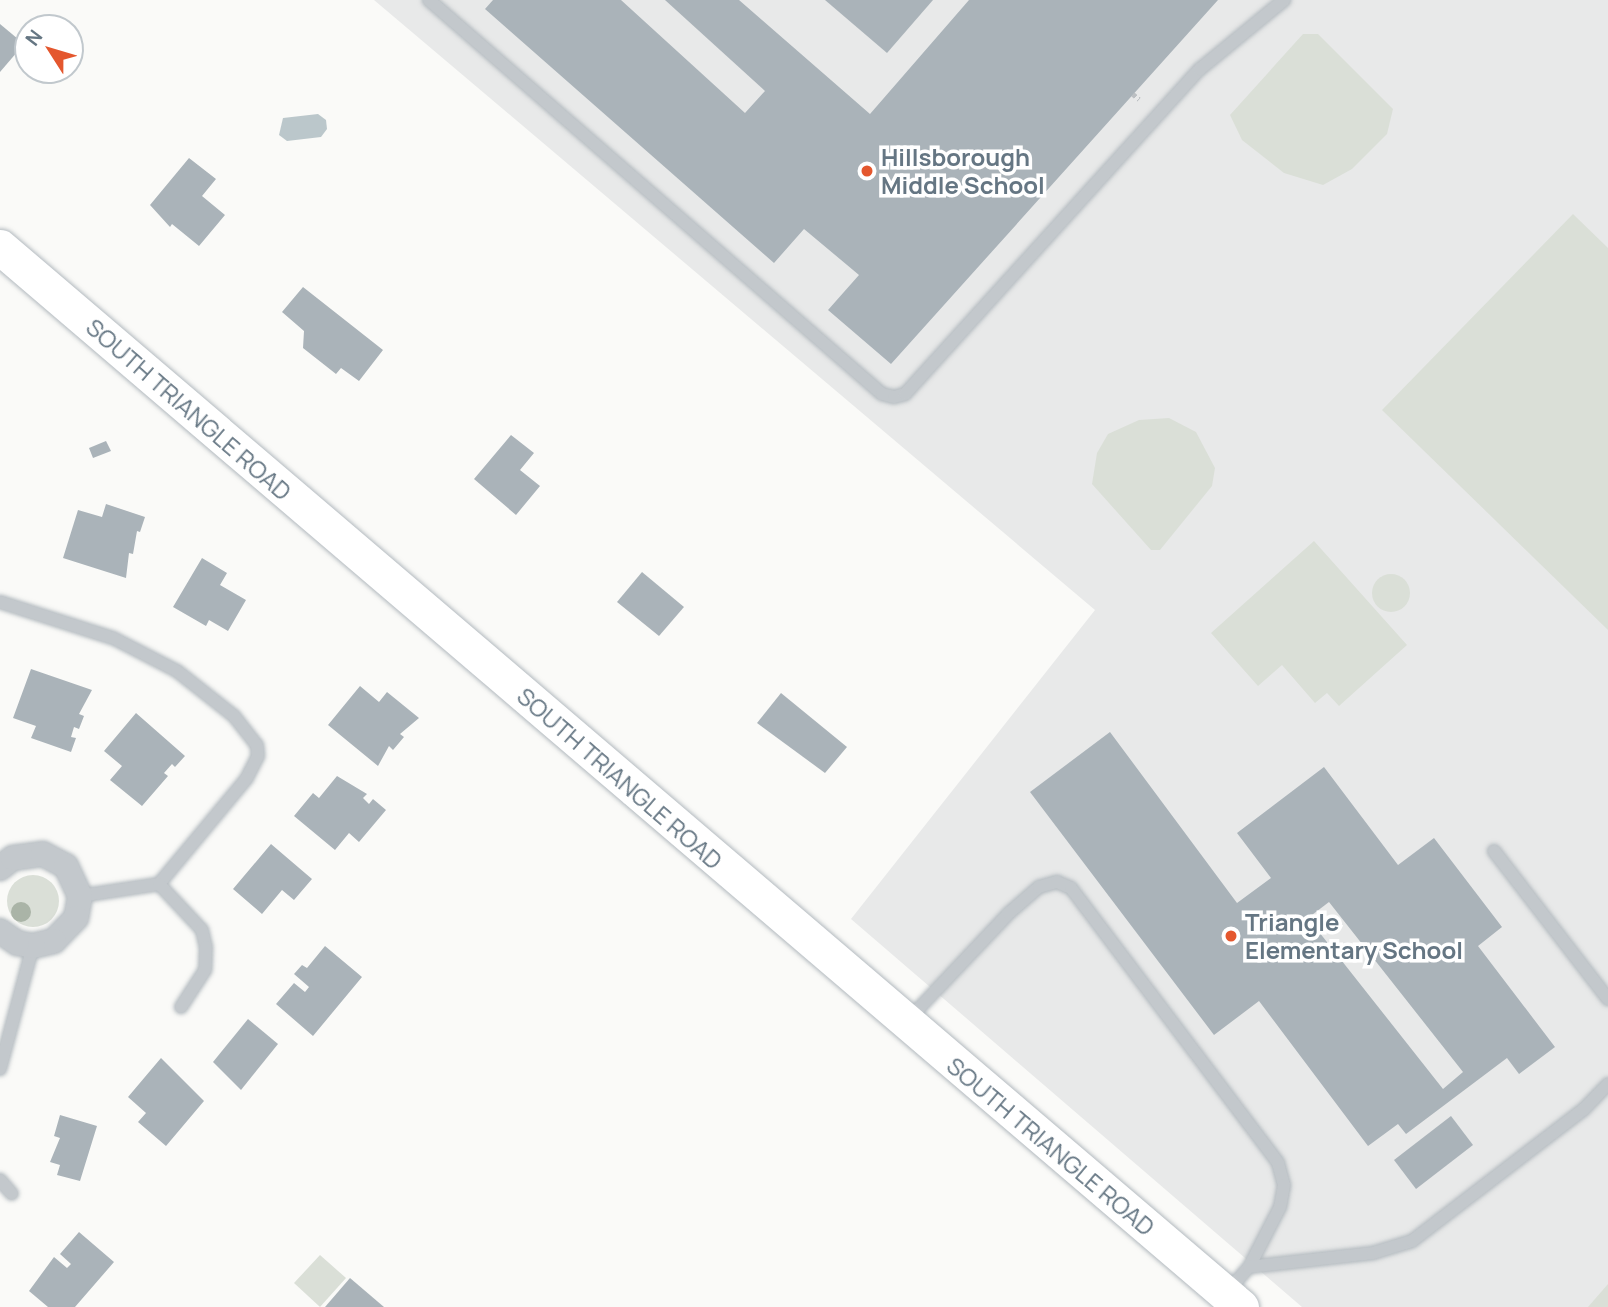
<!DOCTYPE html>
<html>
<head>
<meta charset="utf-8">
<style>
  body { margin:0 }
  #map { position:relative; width:1608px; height:1307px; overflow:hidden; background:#fafaf8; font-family:Manrope,sans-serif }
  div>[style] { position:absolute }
  .built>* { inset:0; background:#e8e9e9 }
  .green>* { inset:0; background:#dadfd7 }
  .round { border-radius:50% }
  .water>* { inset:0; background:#bbc7cb }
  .building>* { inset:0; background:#aab3b9 }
  .path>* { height:4.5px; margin-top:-2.25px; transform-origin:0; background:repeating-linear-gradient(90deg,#bbbfc2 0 3.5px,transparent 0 7px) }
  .roads { filter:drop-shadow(0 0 2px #b3babf) drop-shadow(0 0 2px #b3babf) }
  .lane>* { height:12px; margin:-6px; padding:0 6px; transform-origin:6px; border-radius:6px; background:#c3c8cc }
  .street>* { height:24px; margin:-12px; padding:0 12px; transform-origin:12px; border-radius:12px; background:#c3c8cc }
  .secondary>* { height:35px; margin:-17.5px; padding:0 17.5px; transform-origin:17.5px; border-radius:17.5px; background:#fff }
  .trees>* { width:20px; height:20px; margin:-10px; border-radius:50%; background:#aab4a7 }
  .dots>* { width:19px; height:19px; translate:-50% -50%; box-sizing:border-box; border:4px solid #fff; border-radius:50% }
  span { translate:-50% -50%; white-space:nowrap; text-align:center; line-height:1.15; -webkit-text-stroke:7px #fff; paint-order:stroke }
  .poi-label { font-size:24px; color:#657683; font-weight:700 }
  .left { translate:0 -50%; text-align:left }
  .street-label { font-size:24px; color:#657683 }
  .north { position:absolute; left:14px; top:14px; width:70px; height:70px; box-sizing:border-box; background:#fff; border:2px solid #c1c8cd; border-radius:50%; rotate:307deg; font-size:19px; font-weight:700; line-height:28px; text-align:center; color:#657683 }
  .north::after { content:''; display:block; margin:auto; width:24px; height:32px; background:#e4572e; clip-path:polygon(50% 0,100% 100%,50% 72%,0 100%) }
</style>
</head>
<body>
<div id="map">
  <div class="built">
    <div style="clip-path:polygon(374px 0,1608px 0,1608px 1307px,1302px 1307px,851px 919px,1095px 610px)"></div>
  </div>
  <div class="green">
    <div style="clip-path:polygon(1303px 34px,1318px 34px,1393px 109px,1387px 134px,1352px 169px,1323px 185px,1284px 173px,1242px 140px,1230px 115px)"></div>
    <div style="clip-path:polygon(1573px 214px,1608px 248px,1608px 630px,1382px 410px)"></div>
    <div style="clip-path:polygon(1169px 418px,1196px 432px,1215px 468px,1212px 486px,1160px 550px,1151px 550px,1092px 484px,1097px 453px,1108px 434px,1139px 420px)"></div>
    <div style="clip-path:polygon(1314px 541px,1407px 645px,1339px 706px,1327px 693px,1315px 703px,1282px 665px,1258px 686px,1211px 633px)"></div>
    <div class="round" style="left:1372px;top:574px;width:38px;height:38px"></div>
    <div class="round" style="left:7px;top:875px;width:52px;height:52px"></div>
    <div style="clip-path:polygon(320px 1255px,346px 1278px,320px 1307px,294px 1283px)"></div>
    <div style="clip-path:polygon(1608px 1284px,1608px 1307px,1588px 1307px)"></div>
  </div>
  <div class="water">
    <div style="clip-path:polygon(318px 114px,326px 120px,327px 129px,321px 137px,287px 141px,279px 135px,283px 118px)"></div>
  </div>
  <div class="building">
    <div style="clip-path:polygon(493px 0,621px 0,745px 113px,765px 91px,665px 0,739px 0,870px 114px,969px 0,1218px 0,891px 364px,828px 310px,859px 275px,804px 229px,774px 263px,485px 9px)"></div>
    <div style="clip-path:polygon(825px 0,933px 0,887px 53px)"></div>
    <div style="clip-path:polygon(0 24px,24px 44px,0 72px)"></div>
    <div style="clip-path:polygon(189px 158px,216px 179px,202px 196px,225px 215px,199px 246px,172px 224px,170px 227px,150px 205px)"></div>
    <div style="clip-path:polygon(303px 287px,383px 350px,359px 381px,341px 368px,336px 374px,303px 348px,304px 331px,282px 312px)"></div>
    <div style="clip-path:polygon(511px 435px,534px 453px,520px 470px,540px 486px,516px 515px,474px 479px)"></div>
    <div style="clip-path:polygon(106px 441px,111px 451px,93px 458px,89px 448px)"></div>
    <div style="clip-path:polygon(106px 504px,145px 517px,140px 532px,137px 531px,133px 554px,129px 553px,126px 578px,63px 558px,78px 510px,102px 517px)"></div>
    <div style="clip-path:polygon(202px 558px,227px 573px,220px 585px,246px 600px,228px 631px,209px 620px,206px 626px,173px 607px)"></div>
    <div style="clip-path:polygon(642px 572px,684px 607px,659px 636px,617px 602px)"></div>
    <div style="clip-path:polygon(31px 669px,92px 690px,79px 714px,84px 716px,79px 729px,74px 727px,71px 737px,76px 738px,71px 752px,31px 738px,36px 726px,13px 718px)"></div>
    <div style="clip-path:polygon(360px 686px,379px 702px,387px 692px,419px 718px,400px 734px,404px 737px,393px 750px,389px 746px,378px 766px,328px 725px)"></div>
    <div style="clip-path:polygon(781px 693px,847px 747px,825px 773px,757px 723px)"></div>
    <div style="clip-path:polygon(136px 713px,185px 756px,175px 767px,172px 764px,164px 773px,168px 776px,142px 806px,110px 780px,122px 766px,104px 751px)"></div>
    <div style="clip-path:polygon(evenodd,1110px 732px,1237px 903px,1271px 878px,1237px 833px,1324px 767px,1398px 865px,1434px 838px,1502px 927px,1478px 946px,1555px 1047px,1519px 1074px,1507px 1058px,1406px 1134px,1398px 1124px,1368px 1146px,1259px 1001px,1214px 1035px,1030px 792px,1110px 732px,1329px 902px,1463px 1072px,1443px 1089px,1308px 918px,1329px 902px)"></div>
    <div style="clip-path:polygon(337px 776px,367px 794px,363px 798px,369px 804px,373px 799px,386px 810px,359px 842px,349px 833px,335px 850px,294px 816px,313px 793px,319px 798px)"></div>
    <div style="clip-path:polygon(271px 844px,312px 879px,294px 900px,282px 890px,262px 914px,233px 889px)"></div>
    <div style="clip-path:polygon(325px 946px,362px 977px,313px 1036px,276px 1004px,294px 983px,305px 992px,309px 987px,294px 974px,302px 965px,307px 968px)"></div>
    <div style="clip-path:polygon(248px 1019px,278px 1044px,241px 1090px,213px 1062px)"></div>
    <div style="clip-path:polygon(161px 1058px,204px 1101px,166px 1146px,138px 1122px,146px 1113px,128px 1097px)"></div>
    <div style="clip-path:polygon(60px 1115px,97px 1126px,80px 1181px,57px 1175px,60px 1165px,50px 1162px,60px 1138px,54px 1136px)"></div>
    <div style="clip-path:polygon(1451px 1116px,1473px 1145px,1416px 1189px,1394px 1160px)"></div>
    <div style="clip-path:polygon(79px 1232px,114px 1262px,75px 1307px,48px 1307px,29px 1291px,54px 1257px,67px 1268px,71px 1264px,60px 1254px)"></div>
    <div style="clip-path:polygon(350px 1278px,384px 1307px,325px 1307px)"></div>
  </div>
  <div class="path">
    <div style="left:1133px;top:94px;width:8px;rotate:40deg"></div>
  </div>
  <div class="roads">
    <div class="lane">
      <div style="left:429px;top:0;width:600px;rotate:41.02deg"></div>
      <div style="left:882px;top:394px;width:12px;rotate:14deg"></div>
      <div style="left:894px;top:397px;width:11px;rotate:-15deg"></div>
      <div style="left:905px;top:394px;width:439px;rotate:-47.8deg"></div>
      <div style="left:1200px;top:69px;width:109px;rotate:-39.4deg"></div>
      <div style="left:0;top:602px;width:119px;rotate:17.7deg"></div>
      <div style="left:113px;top:638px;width:72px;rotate:27.3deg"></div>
      <div style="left:177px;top:671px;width:73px;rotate:38.3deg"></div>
      <div style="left:234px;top:716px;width:37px;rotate:52deg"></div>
      <div style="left:257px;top:745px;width:11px;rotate:85deg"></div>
      <div style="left:258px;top:756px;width:25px;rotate:117deg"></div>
      <div style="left:247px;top:778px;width:138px;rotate:129.7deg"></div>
      <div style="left:159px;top:884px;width:80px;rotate:171.4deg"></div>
      <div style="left:1494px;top:851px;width:187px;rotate:52.4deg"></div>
      <div style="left:159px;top:884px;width:63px;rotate:46.9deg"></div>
      <div style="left:202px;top:930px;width:17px;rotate:77deg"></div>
      <div style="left:206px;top:947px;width:23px;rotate:92deg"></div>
      <div style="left:205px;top:970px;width:44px;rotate:123deg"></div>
      <div style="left:907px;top:1021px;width:149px;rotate:-46.6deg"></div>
      <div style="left:1009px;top:913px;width:40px;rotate:-41deg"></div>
      <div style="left:1039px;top:887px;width:19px;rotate:-16deg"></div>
      <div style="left:1057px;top:882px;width:15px;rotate:23deg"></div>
      <div style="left:1071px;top:888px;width:344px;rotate:53deg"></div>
      <div style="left:1278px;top:1163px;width:23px;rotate:75deg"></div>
      <div style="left:1284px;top:1185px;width:22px;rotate:100deg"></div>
      <div style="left:1280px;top:1207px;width:68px;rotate:117.3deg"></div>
      <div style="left:0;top:1069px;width:127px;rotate:-75deg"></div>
      <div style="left:0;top:1180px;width:18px;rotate:49deg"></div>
      <div style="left:1228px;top:1291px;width:32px;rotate:-49deg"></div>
      <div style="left:1249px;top:1267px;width:125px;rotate:-6.4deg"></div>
      <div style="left:1373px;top:1253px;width:41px;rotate:-17.1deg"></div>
      <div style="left:1412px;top:1241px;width:215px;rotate:-37.5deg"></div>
      <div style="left:1583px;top:1110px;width:36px;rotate:-46deg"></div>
    </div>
    <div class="street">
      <div style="left:0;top:868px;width:16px;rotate:-38deg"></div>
      <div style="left:13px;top:858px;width:30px;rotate:-8deg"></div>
      <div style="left:43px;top:854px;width:26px;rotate:28deg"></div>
      <div style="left:66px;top:866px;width:33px;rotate:65deg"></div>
      <div style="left:80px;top:896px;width:22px;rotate:100deg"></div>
      <div style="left:76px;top:918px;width:32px;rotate:134deg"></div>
      <div style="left:54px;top:941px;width:22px;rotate:167deg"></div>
      <div style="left:33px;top:946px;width:16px;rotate:-169deg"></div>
      <div style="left:17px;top:943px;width:21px;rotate:-145deg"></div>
    </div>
    <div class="secondary">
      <div style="left:0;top:247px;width:1632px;rotate:40.5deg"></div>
    </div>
  </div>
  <div class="trees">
    <div style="left:21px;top:912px"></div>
  </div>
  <div class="dots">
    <div style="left:867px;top:171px;background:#e4572e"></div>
    <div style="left:1231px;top:936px;background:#e4572e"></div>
  </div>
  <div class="poi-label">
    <span class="left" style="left:881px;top:171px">Hillsborough<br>Middle School</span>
    <span class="left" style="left:1245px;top:936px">Triangle<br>Elementary School</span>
  </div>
  <div class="street-label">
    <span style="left:189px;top:409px;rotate:41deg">SOUTH TRIANGLE ROAD</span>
    <span style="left:620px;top:778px;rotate:41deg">SOUTH TRIANGLE ROAD</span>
    <span style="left:1051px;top:1146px;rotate:40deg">SOUTH TRIANGLE ROAD</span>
  </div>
  <div class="north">N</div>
</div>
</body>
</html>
